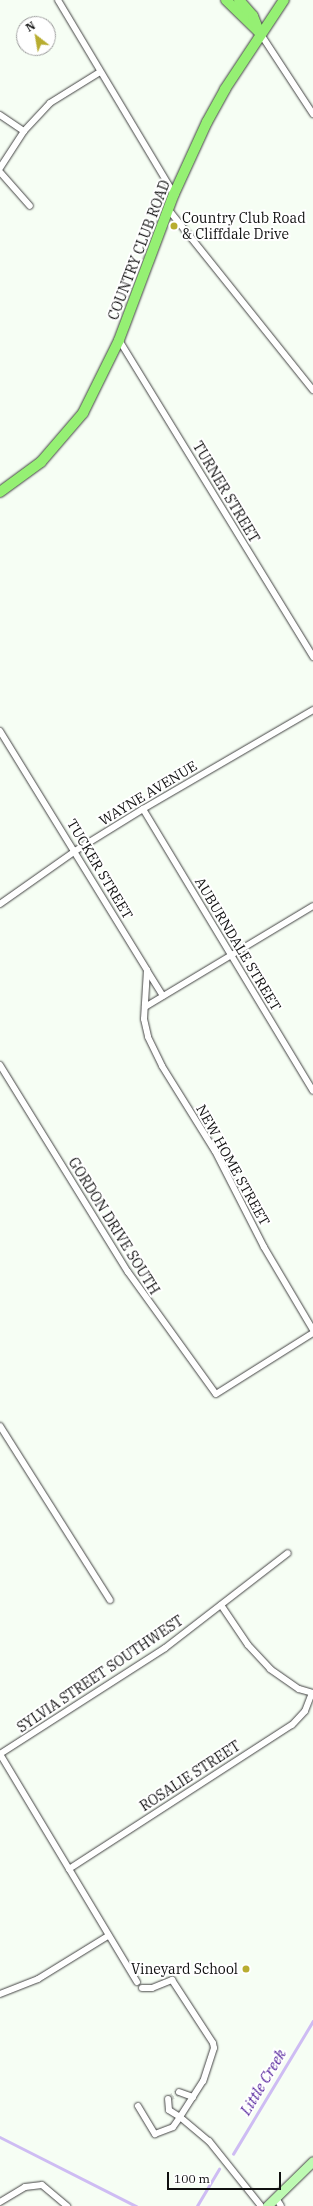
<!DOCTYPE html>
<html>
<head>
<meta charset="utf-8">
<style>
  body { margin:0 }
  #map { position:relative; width:313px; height:2206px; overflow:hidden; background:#f6fef4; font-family:"IBM Plex Serif",serif }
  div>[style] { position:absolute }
  .stream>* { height:2.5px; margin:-1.25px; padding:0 1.25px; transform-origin:1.25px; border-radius:1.25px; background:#cebcf3 }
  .street-tunnel>* { height:6px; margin-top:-3px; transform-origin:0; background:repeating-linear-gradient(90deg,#d4dad2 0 6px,transparent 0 9px) }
  .roads { filter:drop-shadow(0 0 1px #434343) drop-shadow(0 0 1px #434343) }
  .street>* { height:6px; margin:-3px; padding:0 3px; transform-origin:3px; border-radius:3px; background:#fff }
  .secondary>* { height:9px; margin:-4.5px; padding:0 4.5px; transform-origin:4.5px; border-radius:4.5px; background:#befab3 }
  .primary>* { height:10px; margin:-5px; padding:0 5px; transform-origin:5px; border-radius:5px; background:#95f073 }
  .dots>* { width:11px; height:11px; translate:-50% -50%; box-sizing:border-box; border:2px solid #fff; border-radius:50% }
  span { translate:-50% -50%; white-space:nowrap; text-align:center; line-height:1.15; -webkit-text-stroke:4px #fff; paint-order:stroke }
  .poi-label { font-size:14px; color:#101010 }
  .left { translate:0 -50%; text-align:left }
  .right { translate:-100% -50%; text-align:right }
  .street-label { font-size:14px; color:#101010 }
  .water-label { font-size:15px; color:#52209b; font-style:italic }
  .north { position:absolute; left:16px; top:16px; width:40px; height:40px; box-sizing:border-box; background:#fff; border:1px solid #9f9f9f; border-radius:50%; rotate:329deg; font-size:11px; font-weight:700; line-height:16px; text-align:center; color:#101010 }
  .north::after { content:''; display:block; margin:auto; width:14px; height:18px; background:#b8ad30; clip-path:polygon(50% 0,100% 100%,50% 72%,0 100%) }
  .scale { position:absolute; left:167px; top:2172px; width:114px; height:18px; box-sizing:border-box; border:2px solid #101010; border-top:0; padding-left:5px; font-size:12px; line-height:14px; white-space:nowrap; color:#101010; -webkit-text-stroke:3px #fff; paint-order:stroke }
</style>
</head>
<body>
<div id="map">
  <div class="stream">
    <div style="left:0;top:2137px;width:153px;rotate:26.9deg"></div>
    <div style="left:233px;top:2154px;width:155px;rotate:-59deg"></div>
    <div style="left:197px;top:2206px;width:43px;rotate:-59.3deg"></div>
  </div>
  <div class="street-tunnel">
    <div style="left:168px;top:2099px;width:13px;rotate:-32deg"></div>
  </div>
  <div class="roads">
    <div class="street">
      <div style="left:58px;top:0;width:226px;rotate:59.1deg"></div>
      <div style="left:260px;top:33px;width:97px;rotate:56.8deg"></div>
      <div style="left:0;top:115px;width:29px;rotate:34deg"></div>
      <div style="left:0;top:168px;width:44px;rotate:-57deg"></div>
      <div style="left:24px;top:131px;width:38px;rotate:-47deg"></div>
      <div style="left:50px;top:103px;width:59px;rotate:-31.8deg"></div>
      <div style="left:0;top:172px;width:45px;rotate:48.6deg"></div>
      <div style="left:168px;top:209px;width:232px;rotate:51.3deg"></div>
      <div style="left:119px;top:340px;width:372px;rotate:58.5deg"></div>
      <div style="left:0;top:731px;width:281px;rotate:58.4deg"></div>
      <div style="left:147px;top:970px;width:49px;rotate:93.5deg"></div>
      <div style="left:144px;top:1019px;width:18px;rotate:77deg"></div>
      <div style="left:148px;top:1037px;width:32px;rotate:64deg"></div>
      <div style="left:162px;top:1066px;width:100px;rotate:58.1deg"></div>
      <div style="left:215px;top:1151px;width:108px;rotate:63deg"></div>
      <div style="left:264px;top:1247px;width:96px;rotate:59.4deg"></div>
      <div style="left:143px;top:809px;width:329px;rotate:58.9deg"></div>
      <div style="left:0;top:904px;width:92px;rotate:-35.2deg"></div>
      <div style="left:75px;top:851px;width:80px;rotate:-31.7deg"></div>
      <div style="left:143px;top:809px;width:197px;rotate:-30.2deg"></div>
      <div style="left:148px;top:972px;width:28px;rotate:58deg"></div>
      <div style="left:145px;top:1007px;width:196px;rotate:-31deg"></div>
      <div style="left:0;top:1065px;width:243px;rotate:58.3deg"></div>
      <div style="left:128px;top:1272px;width:150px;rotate:54.2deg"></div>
      <div style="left:216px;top:1394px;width:115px;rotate:-32.2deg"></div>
      <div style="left:0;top:1426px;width:206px;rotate:57.7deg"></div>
      <div style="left:221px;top:1605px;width:48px;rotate:56deg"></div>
      <div style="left:248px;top:1645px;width:33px;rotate:47deg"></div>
      <div style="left:270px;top:1669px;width:35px;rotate:35deg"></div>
      <div style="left:299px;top:1689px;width:15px;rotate:16deg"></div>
      <div style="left:0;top:1754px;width:196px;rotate:-32.7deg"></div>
      <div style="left:165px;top:1648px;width:155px;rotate:-37.7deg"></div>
      <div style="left:0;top:1754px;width:266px;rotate:59deg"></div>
      <div style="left:69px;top:1869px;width:265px;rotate:-32.9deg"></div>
      <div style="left:292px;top:1725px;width:19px;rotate:-47deg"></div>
      <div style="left:305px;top:1711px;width:19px;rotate:-69deg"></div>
      <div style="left:142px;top:1988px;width:10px"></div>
      <div style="left:152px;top:1988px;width:22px;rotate:-22deg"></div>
      <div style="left:172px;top:1980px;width:75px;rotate:56.9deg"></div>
      <div style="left:213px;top:2043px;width:5px;rotate:79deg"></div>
      <div style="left:214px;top:2048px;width:35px;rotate:108deg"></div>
      <div style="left:203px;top:2081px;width:43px;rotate:122.6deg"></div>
      <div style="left:180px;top:2117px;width:38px;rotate:40deg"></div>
      <div style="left:209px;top:2141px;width:83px;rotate:51.3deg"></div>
      <div style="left:0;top:1994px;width:41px;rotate:-21.5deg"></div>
      <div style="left:38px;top:1979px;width:82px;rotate:-31.6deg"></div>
      <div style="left:179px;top:2092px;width:15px;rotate:20deg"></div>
      <div style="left:138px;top:2106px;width:33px;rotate:59deg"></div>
      <div style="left:155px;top:2134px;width:19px;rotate:-21deg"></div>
      <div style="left:173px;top:2127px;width:12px;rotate:-55deg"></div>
      <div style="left:180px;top:2117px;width:13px;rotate:-148deg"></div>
      <div style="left:169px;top:2110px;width:11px;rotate:-95deg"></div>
      <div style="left:276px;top:2198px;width:9px;rotate:58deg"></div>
      <div style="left:0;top:2202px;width:29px;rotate:-31deg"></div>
      <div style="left:25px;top:2187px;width:17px;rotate:-7deg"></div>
      <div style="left:42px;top:2185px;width:33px;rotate:40deg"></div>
    </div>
    <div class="secondary">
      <div style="left:267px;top:2206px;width:64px;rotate:-44.4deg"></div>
    </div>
    <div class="primary">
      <div style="left:226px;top:0;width:47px;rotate:44.1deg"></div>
      <div style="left:239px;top:0;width:21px;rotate:49deg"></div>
      <div style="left:253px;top:16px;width:17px;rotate:69deg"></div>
      <div style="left:0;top:492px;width:51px;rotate:-36.2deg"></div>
      <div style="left:41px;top:462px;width:65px;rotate:-49.4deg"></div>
      <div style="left:83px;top:413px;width:81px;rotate:-63.7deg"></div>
      <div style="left:119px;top:340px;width:156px;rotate:-69.4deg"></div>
      <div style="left:174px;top:194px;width:79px;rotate:-65.4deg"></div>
      <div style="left:207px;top:122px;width:38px;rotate:-61deg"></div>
      <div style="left:225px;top:89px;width:107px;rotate:-56.5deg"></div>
    </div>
  </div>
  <div class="dots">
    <div style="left:174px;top:226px;background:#b8ad30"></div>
    <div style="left:246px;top:1969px;background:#b8ad30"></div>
  </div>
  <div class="poi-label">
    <span class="left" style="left:182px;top:226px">Country Club Road<br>&amp; Cliffdale Drive</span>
    <span class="right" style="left:238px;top:1969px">Vineyard School</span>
  </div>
  <div class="street-label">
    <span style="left:139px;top:250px;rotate:-69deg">COUNTRY CLUB ROAD</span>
    <span style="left:226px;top:492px;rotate:59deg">TURNER STREET</span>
    <span style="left:148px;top:793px;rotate:-31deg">WAYNE AVENUE</span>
    <span style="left:100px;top:869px;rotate:59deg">TUCKER STREET</span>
    <span style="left:238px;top:944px;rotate:59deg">AUBURNDALE STREET</span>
    <span style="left:233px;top:1165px;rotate:61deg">NEW HOME STREET</span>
    <span style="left:114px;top:1226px;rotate:58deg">GORDON DRIVE SOUTH</span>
    <span style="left:100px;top:1674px;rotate:-34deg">SYLVIA STREET SOUTHWEST</span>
    <span style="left:190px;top:1776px;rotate:-33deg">ROSALIE STREET</span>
  </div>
  <div class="water-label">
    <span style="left:263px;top:2082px;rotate:-59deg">Little Creek</span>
  </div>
  <div class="north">N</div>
  <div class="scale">100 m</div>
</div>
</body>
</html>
